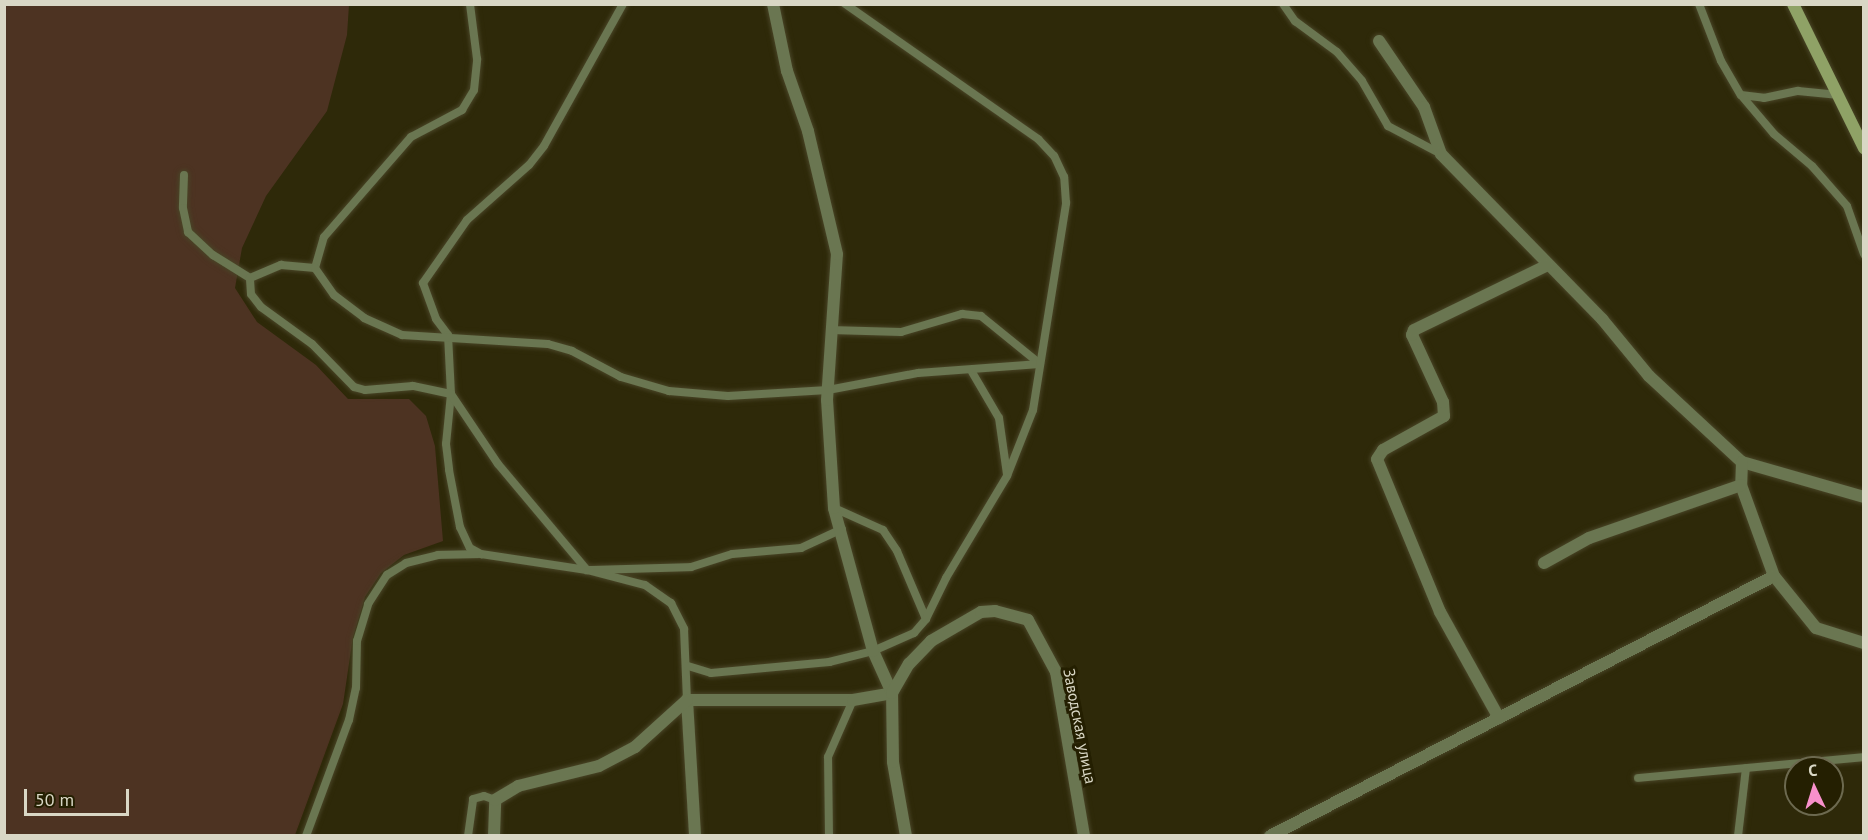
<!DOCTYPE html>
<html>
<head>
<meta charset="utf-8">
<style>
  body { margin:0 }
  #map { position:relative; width:1868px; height:840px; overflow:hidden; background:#2e2909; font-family:"PT Sans",sans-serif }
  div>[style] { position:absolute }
  .green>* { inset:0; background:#4d3322 }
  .roads { filter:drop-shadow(0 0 2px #494527) drop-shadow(0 0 2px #494527) }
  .service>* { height:8px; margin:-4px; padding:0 4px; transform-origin:4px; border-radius:4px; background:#6a7651 }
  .minor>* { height:12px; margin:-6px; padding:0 6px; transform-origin:6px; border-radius:6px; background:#6a7651 }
  .tertiary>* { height:12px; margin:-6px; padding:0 6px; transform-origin:6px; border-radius:6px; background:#6a7651 }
  .secondary>* { height:12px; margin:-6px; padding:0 6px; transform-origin:6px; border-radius:6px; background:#8fa266 }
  span { translate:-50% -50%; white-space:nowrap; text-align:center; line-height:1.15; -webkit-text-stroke:6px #241f01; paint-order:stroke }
  .street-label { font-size:16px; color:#d9d7c5 }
  .frame { position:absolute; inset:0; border:6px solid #d9d7c5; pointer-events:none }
  .north { position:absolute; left:1784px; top:756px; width:60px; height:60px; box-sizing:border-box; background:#241f01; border:2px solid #6c694f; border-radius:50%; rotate:356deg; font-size:16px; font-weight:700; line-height:24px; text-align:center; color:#d9d7c5 }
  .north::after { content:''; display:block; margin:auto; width:21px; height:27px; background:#f890cb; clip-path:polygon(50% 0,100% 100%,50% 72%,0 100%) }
  .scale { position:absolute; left:24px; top:789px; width:105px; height:27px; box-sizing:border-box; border:3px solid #d9d7c5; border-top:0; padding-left:8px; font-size:18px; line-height:21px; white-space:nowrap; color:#d9d7c5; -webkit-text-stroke:4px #241f01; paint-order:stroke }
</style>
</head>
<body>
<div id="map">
  <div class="green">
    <div style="clip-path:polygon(5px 5px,349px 5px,347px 35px,327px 111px,266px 196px,242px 248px,235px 288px,257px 322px,316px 365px,348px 399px,409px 399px,426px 416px,435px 446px,443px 541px,404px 555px,381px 573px,365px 597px,353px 637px,343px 704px,295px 835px,5px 836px)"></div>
  </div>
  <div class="roads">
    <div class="service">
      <div style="left:623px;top:4px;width:162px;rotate:119.1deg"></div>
      <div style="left:544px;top:146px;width:24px;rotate:128deg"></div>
      <div style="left:529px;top:165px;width:83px;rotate:138.4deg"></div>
      <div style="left:467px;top:220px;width:77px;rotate:124.9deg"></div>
      <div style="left:423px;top:283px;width:38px;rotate:70deg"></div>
      <div style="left:436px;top:319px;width:20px;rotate:53deg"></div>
      <div style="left:448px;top:335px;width:59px;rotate:87.1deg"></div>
      <div style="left:451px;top:394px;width:50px;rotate:95.7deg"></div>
      <div style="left:446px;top:444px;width:26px;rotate:83deg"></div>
      <div style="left:449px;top:470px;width:58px;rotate:79.1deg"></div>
      <div style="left:460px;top:527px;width:23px;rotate:65deg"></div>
      <div style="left:470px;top:548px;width:13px;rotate:29deg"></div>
      <div style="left:481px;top:554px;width:107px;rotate:8.6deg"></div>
      <div style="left:587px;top:570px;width:60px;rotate:14.5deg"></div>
      <div style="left:645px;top:585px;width:32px;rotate:35deg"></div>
      <div style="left:671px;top:603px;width:29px;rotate:63deg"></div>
      <div style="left:684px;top:629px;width:71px;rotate:87.6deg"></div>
      <div style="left:1283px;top:4px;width:21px;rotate:55deg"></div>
      <div style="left:1295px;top:21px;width:52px;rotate:36.4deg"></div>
      <div style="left:1337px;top:52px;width:38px;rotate:49deg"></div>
      <div style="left:1362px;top:81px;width:52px;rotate:60deg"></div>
      <div style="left:1388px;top:126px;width:60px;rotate:27.8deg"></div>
      <div style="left:1699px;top:4px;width:61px;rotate:68.9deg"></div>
      <div style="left:1721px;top:61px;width:39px;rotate:60deg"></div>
      <div style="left:1741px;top:95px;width:23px;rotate:7deg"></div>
      <div style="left:1764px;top:98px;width:35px;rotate:-12deg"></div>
      <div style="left:1798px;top:91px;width:41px;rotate:5.6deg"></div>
      <div style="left:1741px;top:95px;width:51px;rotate:49.8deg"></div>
      <div style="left:1774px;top:134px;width:50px;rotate:40.1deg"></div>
      <div style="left:1812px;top:166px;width:53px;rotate:48.8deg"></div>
      <div style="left:1847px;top:206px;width:51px;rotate:70.5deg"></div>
      <div style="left:184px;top:175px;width:33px;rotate:92deg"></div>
      <div style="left:183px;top:208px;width:25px;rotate:78deg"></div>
      <div style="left:188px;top:232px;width:34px;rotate:43deg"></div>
      <div style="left:213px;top:255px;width:44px;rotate:31.9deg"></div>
      <div style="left:315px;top:268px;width:32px;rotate:-74deg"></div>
      <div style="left:324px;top:237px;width:133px;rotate:-49deg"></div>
      <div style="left:411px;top:137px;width:58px;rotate:-27.9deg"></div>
      <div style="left:462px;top:110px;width:23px;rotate:-59deg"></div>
      <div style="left:474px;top:90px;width:31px;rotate:-84deg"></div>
      <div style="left:477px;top:59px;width:55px;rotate:-97.3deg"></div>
      <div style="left:830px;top:330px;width:71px;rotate:1.6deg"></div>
      <div style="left:901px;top:332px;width:64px;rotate:-16.4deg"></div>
      <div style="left:962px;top:314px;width:19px;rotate:6deg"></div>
      <div style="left:981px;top:316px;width:76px;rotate:39.1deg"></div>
      <div style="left:972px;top:372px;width:53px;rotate:59.6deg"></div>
      <div style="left:999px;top:418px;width:57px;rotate:81.9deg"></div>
      <div style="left:834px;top:508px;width:54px;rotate:24.2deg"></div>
      <div style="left:883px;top:530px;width:25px;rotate:56deg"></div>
      <div style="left:897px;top:551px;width:74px;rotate:66.9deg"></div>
      <div style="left:842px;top:529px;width:45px;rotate:155.1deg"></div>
      <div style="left:801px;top:548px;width:69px;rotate:175deg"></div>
      <div style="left:732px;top:554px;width:43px;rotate:162.4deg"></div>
      <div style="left:691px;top:567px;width:104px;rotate:178.3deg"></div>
      <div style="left:587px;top:570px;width:138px;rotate:-130deg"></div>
      <div style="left:498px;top:464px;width:84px;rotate:-123.9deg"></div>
      <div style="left:451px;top:394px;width:39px;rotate:-168deg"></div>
      <div style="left:413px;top:386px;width:48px;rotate:175.2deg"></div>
      <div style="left:365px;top:390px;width:11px;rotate:-165deg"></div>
      <div style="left:354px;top:387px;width:60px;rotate:-134.3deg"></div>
      <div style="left:312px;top:344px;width:63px;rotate:-144deg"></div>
      <div style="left:261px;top:307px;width:16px;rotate:-128deg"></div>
      <div style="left:251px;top:294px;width:16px;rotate:-94deg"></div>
      <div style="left:250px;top:278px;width:34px;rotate:-23deg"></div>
      <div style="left:281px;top:265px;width:34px;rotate:5deg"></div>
      <div style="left:315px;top:268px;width:33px;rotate:55deg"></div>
      <div style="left:334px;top:295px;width:38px;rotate:37deg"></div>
      <div style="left:364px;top:318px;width:42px;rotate:24.1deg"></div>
      <div style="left:402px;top:335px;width:146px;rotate:3.5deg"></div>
      <div style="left:548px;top:344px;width:25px;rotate:16deg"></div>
      <div style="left:572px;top:351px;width:55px;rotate:28deg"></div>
      <div style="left:621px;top:377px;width:50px;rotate:16.3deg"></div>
      <div style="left:669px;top:391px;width:59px;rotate:4.8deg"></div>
      <div style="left:728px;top:396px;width:100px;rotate:-3.4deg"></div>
      <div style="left:828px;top:390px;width:92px;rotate:-10.7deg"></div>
      <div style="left:918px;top:373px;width:122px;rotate:-4.2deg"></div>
      <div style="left:688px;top:666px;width:24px;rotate:17deg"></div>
      <div style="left:711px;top:673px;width:119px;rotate:-5.3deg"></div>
      <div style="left:829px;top:662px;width:45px;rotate:-14deg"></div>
      <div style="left:873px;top:651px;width:45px;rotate:-23.7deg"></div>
      <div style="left:914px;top:633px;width:18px;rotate:-49deg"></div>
      <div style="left:926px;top:619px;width:46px;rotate:-64deg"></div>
      <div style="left:946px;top:578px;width:119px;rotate:-59.1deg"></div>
      <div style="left:1007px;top:476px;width:71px;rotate:-68.5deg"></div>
      <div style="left:1033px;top:410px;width:210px;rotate:-80.9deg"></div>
      <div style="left:1066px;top:203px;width:26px;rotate:-94deg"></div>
      <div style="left:1064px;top:177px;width:23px;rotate:-115deg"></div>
      <div style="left:1054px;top:156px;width:23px;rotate:-133deg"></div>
      <div style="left:1038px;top:139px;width:236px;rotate:-145deg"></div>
      <div style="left:1638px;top:778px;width:227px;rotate:-5.3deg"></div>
      <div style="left:306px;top:836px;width:124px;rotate:-69.7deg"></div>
      <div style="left:349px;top:720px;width:33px;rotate:-78deg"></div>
      <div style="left:356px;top:688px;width:47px;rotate:-88.8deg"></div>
      <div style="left:357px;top:641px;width:39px;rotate:-73deg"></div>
      <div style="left:368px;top:604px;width:35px;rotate:-57deg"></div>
      <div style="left:387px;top:575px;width:22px;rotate:-32deg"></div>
      <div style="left:406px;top:563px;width:33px;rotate:-14deg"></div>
      <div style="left:438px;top:555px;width:40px;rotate:-1.4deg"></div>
      <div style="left:468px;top:836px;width:37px;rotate:-82deg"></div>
      <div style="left:473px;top:799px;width:11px;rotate:-15deg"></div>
      <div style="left:484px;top:796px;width:12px;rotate:20deg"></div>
      <div style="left:829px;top:836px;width:79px;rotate:-90.7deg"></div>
      <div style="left:828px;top:757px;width:62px;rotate:-66.3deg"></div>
      <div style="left:1738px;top:836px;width:68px;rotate:-83.3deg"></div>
    </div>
    <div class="minor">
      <div style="left:1379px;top:41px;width:80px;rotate:55.7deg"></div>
      <div style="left:1424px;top:107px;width:50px;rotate:70.1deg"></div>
      <div style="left:1441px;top:154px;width:231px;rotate:45.7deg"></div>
      <div style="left:1602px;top:319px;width:74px;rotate:50.5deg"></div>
      <div style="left:1649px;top:376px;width:127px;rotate:42.8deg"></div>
      <div style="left:1742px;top:462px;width:127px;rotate:16deg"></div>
      <div style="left:1742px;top:462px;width:23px;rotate:92deg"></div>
      <div style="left:1741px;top:485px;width:97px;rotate:70.1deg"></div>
      <div style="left:1774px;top:576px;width:67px;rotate:51.1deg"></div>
      <div style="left:1816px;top:628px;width:50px;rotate:17.4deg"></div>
      <div style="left:1544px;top:563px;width:51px;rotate:-29.1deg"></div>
      <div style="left:1589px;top:538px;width:161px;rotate:-19.2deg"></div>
      <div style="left:687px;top:700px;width:166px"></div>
      <div style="left:853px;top:700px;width:40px;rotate:-10deg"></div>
      <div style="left:892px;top:693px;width:46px;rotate:-114.3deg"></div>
      <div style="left:873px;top:651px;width:148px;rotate:-105.3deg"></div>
      <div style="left:834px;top:508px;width:108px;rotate:-93.7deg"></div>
      <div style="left:827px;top:400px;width:146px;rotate:-86.1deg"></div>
      <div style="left:837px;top:254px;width:126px;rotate:-103.3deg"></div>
      <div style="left:808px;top:131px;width:64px;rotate:-109.3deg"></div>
      <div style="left:787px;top:71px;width:68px;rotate:-101.8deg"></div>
      <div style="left:687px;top:700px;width:136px;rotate:86.6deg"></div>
      <div style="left:1499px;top:718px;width:121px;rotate:-119.1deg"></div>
      <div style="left:1440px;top:612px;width:165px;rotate:-112.4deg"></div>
      <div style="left:1377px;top:459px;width:11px;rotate:-56deg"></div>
      <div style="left:1383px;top:450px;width:70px;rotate:-29.1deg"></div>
      <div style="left:1444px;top:416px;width:14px;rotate:-94deg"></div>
      <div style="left:1443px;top:402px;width:74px;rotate:-114.8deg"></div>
      <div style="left:1412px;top:335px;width:5px;rotate:-68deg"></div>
      <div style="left:1414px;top:330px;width:147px;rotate:-25.9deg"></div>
      <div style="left:494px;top:836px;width:36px;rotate:-88deg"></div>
      <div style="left:495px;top:800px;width:27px;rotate:-31deg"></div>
      <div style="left:518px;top:786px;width:83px;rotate:-13.9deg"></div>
      <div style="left:599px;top:766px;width:41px;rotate:-27.8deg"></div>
      <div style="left:635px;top:747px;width:70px;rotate:-42.1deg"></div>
      <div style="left:1270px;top:836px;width:567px;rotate:-27.29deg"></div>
    </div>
    <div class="tertiary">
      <div style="left:906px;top:836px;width:75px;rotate:-100deg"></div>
      <div style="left:893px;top:762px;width:69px;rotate:-90.8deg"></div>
      <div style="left:892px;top:693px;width:34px;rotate:-60deg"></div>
      <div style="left:909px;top:664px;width:32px;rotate:-46deg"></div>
      <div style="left:931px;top:641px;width:58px;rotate:-30.1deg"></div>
      <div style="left:981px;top:612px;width:14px;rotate:-4deg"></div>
      <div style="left:995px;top:611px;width:34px;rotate:15deg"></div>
      <div style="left:1028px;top:620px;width:59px;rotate:61.7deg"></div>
      <div style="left:1056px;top:672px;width:166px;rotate:80.3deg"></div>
    </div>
    <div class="secondary">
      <div style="left:1793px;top:4px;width:161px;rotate:63.8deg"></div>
    </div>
  </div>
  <div class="street-label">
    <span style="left:1080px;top:726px;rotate:79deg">Заводская улица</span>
  </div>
  <div class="frame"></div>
  <div class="north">С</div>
  <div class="scale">50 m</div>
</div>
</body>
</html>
